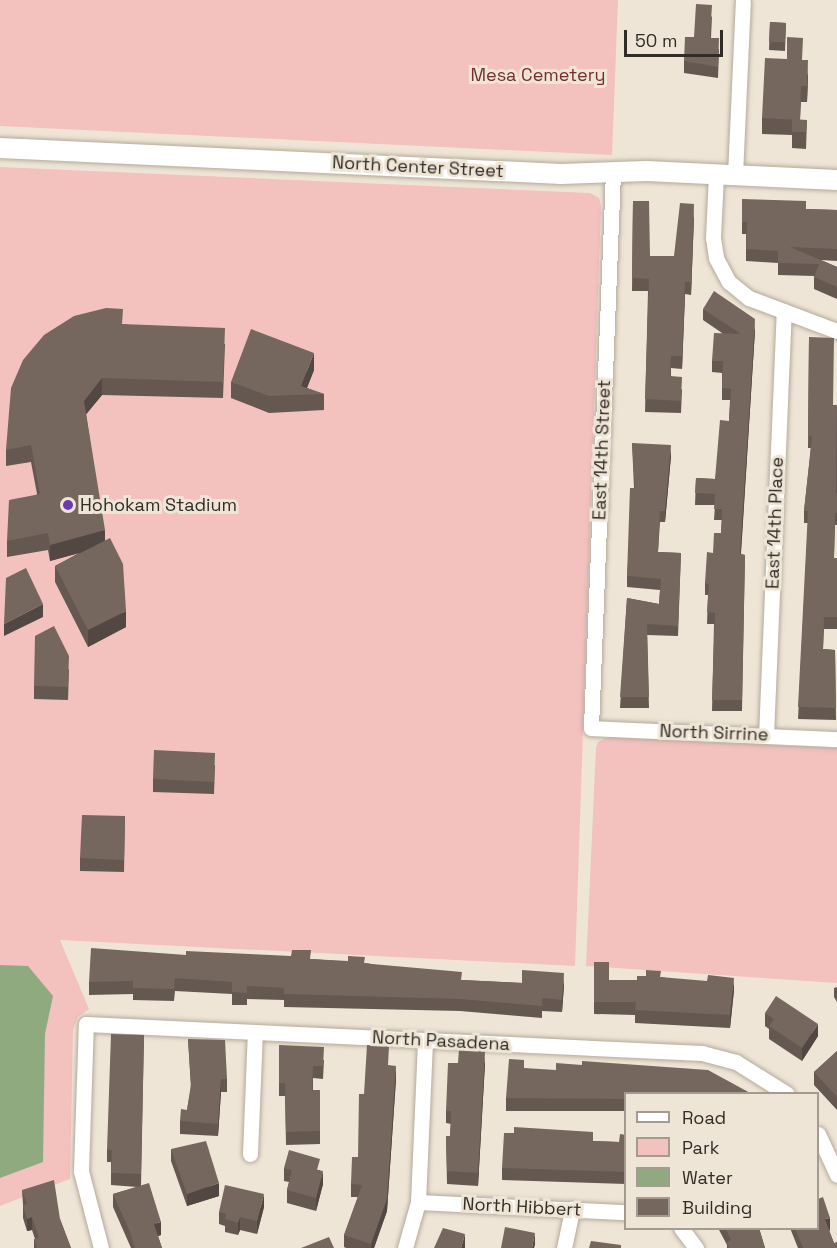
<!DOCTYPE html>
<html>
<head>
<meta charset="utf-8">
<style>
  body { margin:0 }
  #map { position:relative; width:837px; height:1248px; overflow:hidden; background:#efe5d6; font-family:"Space Grotesk",sans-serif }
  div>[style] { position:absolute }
  .green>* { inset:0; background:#f3c1be }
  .water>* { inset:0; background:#90aa80 }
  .roads { filter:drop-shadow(0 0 2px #b3aa9b) drop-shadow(0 0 2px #b3aa9b) }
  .minor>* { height:15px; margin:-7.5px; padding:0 7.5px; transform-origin:7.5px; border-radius:7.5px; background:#fff }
  .tertiary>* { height:20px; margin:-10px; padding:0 10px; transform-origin:10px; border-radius:10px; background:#fff }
  .wall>* { inset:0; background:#655851 }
  .shaded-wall>* { inset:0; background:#524742 }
  .building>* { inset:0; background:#75665e }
  .dots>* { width:16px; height:16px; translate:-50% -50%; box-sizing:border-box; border:3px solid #efe5d6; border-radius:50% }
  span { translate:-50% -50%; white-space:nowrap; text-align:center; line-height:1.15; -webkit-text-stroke:6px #efe5d6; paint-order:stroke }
  .park-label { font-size:18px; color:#722e2e }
  .street-label { font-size:18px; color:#302c26 }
  .poi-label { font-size:18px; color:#302c26 }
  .left { translate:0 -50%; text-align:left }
  .legend { position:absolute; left:624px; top:1092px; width:195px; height:138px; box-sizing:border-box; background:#efe5d6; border:2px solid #a39b90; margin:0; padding:8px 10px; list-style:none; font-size:18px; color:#302c26 }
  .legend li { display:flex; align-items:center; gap:12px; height:30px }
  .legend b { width:30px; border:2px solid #a39b90 }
  .scale { position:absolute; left:624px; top:30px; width:99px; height:27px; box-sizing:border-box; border:3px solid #302c26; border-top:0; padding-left:8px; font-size:18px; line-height:21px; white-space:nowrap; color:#302c26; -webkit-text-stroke:4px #efe5d6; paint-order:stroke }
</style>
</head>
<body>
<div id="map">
  <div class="green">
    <div style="clip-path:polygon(0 0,618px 0,612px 155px,0 126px)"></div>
    <div style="clip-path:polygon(0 167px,590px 193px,599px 198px,601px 206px,575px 966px,60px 940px,89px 1009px,78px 1017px,73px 1029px,70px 1179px,0 1206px)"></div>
    <div style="clip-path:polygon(609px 737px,837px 748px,837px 983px,586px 966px,596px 748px,598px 742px)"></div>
  </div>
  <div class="water">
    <div style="clip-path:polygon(0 965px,28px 966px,53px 996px,45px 1034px,43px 1162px,0 1178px)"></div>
  </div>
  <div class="roads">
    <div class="minor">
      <div style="left:613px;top:172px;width:556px;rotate:92.27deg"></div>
      <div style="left:591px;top:728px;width:246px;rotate:2.6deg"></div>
      <div style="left:716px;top:174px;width:64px;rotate:92.7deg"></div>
      <div style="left:713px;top:238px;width:20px;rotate:81deg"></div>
      <div style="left:716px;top:258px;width:27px;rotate:62deg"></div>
      <div style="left:729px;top:282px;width:26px;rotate:39deg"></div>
      <div style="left:749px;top:298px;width:94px;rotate:20.6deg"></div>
      <div style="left:735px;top:175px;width:173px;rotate:-87.4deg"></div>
      <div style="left:766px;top:736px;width:425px;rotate:-87.6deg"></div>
      <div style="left:818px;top:1134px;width:45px;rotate:65.1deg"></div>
      <div style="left:250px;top:1154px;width:122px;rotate:-87.7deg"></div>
      <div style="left:418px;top:1202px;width:208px;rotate:2.8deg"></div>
      <div style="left:681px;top:1228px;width:25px;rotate:53deg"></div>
      <div style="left:101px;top:1248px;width:80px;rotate:-104.6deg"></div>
      <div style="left:81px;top:1171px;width:147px;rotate:-88.1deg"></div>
      <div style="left:86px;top:1024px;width:617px;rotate:2.7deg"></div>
      <div style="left:702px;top:1053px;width:35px;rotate:15deg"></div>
      <div style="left:736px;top:1062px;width:60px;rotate:32.1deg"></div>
      <div style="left:405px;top:1248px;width:48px;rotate:-74.2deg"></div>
      <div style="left:418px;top:1202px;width:162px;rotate:-87.5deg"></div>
      <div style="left:564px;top:1248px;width:40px;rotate:-78deg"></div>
    </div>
    <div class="tertiary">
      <div style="left:0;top:148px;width:562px;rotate:2.65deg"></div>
      <div style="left:561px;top:174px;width:85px;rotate:-2deg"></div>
      <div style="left:646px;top:171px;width:191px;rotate:2.7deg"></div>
    </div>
  </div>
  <div class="wall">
    <div style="clip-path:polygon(712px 16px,711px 38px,719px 50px,718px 78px,684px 73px,684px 61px,694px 37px)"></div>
    <div style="clip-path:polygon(770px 22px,786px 23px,785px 51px,769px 50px)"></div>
    <div style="clip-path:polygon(802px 60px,808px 76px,807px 102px,801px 102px,800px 120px,807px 120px,806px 149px,792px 148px,792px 135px,762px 134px,762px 118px)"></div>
    <div style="clip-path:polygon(742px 199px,806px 209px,837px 210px,837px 261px,821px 260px,837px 267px,837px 299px,814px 289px,814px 276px,778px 275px,778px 263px,746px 261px,746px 234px,742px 234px)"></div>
    <div style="clip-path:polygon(633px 201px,650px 256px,674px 256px,694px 216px,691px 295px,685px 294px,682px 369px,671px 368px,671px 376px,682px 390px,681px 413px,645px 412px,648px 291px,632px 291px)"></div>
    <div style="clip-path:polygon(703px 309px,755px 330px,741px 554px,745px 555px,742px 711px,712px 711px,714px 624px,707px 624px,708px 595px,705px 595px,705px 583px,713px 553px,721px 533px,722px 520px,714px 520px,715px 505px,695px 505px,696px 478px,715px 479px,729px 421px,730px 400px,722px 400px,722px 373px,712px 372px,712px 361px,722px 333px,703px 320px)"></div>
    <div style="clip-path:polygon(123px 324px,225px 344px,223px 398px,102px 395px,86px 414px,105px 540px,126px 627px,88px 647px,55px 582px,55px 566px,79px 553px,50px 561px,48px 550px,7px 557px,7px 541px,37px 494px,31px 462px,6px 466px,6px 450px)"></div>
    <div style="clip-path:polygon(809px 337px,833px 405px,837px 405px,837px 525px,835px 525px,834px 558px,837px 558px,837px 629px,824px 629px,823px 649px,835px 650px,836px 720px,798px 719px,808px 523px,804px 523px,804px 511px,811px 448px,808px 448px)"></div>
    <div style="clip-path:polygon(314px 370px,307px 388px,324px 394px,324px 410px,269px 413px,231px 398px,231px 382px)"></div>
    <div style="clip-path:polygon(632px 443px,671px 456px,665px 522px,660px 522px,658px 552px,681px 553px,678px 636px,647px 635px,649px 708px,620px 708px,627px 598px,659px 604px,660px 590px,627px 587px,627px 576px,634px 488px)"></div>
    <div style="clip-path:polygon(69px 669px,68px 700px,34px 699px,34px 686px)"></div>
    <div style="clip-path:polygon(215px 765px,214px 794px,153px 792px,153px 779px)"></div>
    <div style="clip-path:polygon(125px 816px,124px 872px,80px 871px,80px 858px)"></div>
    <div style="clip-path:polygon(186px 955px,311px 959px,365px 963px,462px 980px,564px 985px,562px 1012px,542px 1011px,542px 1018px,460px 1011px,284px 1007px,284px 1000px,247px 999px,247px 1005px,232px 1005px,232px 994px,175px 991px,174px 1001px,133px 1000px,133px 994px,89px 995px,89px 982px)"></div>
    <div style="clip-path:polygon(594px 962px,609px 980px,637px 980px,661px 977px,734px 990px,730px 1028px,635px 1023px,635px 1015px,594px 1014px)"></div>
    <div style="clip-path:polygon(837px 987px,837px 1002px,834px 997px,834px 988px)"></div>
    <div style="clip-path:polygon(765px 1013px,818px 1036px,802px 1061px,769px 1039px,769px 1029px,765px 1026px)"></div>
    <div style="clip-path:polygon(144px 1035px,141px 1186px,161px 1235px,158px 1236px,162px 1248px,131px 1248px,113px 1207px,113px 1194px,137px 1187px,111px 1185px,111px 1162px,107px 1162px,107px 1150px)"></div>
    <div style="clip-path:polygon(188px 1039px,227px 1079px,227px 1092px,221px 1092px,218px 1136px,180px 1134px,180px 1121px,187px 1110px,191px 1088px)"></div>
    <div style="clip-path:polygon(279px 1045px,324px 1060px,323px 1079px,313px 1078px,313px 1090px,320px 1090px,320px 1144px,286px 1145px,285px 1096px,279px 1096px)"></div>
    <div style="clip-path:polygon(837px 1051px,837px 1110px,814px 1085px,814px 1072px)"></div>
    <div style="clip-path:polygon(458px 1063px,485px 1063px,478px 1186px,447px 1184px,446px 1136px,450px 1136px,451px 1124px,446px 1123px,446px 1111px)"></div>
    <div style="clip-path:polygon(389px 1065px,396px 1079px,387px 1211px,374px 1248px,346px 1248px,344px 1247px,344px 1235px,358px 1197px,351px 1197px,351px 1184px,358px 1157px)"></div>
    <div style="clip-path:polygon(524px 1068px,626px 1094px,626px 1111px,506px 1111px,506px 1098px)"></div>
    <div style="clip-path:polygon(626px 1135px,626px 1184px,502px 1180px,502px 1168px,593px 1141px,619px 1142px)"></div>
    <div style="clip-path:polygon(171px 1149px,219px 1196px,187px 1206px,171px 1161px)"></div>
    <div style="clip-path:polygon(284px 1168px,320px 1170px,323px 1184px,316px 1211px,287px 1203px,287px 1190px,289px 1182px,284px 1181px)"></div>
    <div style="clip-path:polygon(22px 1190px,60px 1219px,71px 1248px,34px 1248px,34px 1239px,35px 1239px,32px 1230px,27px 1231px,23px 1218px,23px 1205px)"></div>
    <div style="clip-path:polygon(264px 1207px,257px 1234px,240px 1230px,238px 1235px,225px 1232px,225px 1226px,219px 1224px,219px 1212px)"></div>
    <div style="clip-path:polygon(718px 1228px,759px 1228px,765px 1248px,727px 1248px,727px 1245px)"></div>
    <div style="clip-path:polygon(790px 1228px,818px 1228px,830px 1230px,829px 1231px,834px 1243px,837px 1248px,798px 1248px)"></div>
  </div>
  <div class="shaded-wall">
    <div style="clip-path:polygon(808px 60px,808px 76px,807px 102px,807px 86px)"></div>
    <div style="clip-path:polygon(694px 204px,694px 216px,691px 295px,691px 282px)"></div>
    <div style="clip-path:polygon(685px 282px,685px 294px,682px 369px,682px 356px)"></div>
    <div style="clip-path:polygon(755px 319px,755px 330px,740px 566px,740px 554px)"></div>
    <div style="clip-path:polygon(314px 353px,314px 370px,304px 395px,301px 386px)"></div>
    <div style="clip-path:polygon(102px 378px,102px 395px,84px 417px,84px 401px)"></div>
    <div style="clip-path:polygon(671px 445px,671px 456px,665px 522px,665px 511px)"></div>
    <div style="clip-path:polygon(105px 530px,105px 546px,50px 561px,50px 545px)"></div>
    <div style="clip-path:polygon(43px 604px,43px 617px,4px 636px,4px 624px)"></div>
    <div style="clip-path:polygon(126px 611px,126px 627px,88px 647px,88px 630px)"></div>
    <div style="clip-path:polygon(564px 973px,564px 985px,562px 1012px,562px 1000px)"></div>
    <div style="clip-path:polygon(734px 978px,734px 990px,730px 1028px,730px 1015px)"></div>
    <div style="clip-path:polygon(818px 1024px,818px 1036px,802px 1061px,802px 1048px)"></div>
    <div style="clip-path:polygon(485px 1050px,485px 1063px,478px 1186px,478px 1173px)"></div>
    <div style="clip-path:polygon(396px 1066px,396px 1079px,387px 1211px,374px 1248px,371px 1248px)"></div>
    <div style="clip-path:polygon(221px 1079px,221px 1092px,218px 1136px,218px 1124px)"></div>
    <div style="clip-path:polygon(323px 1171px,323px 1184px,316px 1211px,316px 1198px)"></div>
    <div style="clip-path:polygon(219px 1183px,219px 1196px,187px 1206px,187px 1194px)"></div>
    <div style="clip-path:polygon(264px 1194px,264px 1207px,257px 1234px,257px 1221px)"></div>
    <div style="clip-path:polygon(32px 1217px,32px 1230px,27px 1231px,27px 1219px)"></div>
    <div style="clip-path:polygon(240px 1217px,240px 1230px,238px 1235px,238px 1223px)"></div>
    <div style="clip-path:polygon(830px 1218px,830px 1230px,825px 1232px,825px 1219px)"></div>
    <div style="clip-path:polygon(161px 1222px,161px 1235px,154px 1237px,154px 1224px)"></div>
    <div style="clip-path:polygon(535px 1233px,535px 1245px,534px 1248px,532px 1248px)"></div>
    <div style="clip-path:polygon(465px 1234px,465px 1248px,461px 1248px)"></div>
  </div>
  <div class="building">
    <div style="clip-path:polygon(696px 4px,712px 5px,710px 38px,719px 38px,718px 67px,684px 61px,685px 37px,694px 37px)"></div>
    <div style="clip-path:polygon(770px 22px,786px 23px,785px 42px,769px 42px)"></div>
    <div style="clip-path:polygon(787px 37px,803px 38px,802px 60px,808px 60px,807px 86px,801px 86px,800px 120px,762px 118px,765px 58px,787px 59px)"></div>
    <div style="clip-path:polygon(792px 119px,807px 120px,806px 132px,792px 132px)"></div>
    <div style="clip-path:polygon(742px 199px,806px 201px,806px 209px,837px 210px,837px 249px,790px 247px,837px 267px,837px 287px,814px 277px,819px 264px,778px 263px,778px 251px,746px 249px,747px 222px,742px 222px)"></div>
    <div style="clip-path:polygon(633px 201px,649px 201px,650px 256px,674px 256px,680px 203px,694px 204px,691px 282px,685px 282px,682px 356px,671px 356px,670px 376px,682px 377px,681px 401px,645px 399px,649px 279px,632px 278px)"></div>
    <div style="clip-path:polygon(714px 291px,755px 319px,740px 554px,745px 555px,742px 700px,712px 700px,715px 613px,707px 612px,709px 584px,705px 583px,707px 552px,713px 553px,714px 533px,721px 533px,722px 509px,714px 509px,715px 494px,695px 493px,696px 478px,715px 479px,720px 420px,729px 421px,731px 389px,722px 388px,723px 361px,712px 361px,714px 333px,741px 334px,703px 309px)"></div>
    <div style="clip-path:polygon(106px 308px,123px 309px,122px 324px,225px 328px,223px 382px,102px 378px,84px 401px,105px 530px,50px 545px,48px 533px,7px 541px,9px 500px,40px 494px,31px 445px,6px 450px,11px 388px,23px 360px,44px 335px,74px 316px)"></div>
    <div style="clip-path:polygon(251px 329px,314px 353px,301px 386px,324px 394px,269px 396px,231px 382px)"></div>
    <div style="clip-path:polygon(809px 337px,834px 338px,833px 405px,837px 405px,836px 493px,837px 493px,837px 513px,835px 513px,834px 558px,837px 558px,837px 617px,824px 617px,823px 649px,835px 650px,836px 708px,798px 707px,808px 511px,804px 511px,812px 436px,808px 436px)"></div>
    <div style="clip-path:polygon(632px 443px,671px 445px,665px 511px,660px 511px,658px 552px,681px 553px,678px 626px,647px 624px,649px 697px,620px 697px,627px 598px,659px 604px,661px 579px,627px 576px,630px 488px,635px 488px)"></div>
    <div style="clip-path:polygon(110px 538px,123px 564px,126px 611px,88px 630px,55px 566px)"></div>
    <div style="clip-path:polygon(26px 568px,43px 604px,4px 624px,6px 578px)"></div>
    <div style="clip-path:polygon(54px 626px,69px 656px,68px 687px,34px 686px,35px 636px)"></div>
    <div style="clip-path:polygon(154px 750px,215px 753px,214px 782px,153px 779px)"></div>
    <div style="clip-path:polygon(82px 815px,125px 816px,124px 860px,80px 858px)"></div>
    <div style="clip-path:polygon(91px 948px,186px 955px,186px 951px,291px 956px,292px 950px,311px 950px,310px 959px,348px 961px,348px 956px,365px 957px,364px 963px,372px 964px,462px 972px,461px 980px,522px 983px,522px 970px,564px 973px,562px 1000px,542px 998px,542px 1006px,460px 999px,284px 994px,284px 988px,247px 986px,247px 993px,232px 992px,232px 982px,175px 978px,174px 989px,133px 988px,133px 981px,89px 982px)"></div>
    <div style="clip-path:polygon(594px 962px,609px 962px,609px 980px,637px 980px,637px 976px,646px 976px,646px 970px,661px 971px,660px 977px,707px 981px,708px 975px,734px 978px,730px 1015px,635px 1010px,636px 1002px,594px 1002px)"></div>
    <div style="clip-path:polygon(776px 996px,818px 1024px,802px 1048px,769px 1026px,774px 1019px,765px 1013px)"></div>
    <div style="clip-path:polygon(111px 1034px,144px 1035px,141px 1174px,111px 1173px,112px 1150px,107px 1150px)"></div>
    <div style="clip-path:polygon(188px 1039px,225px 1040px,227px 1079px,221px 1079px,218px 1124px,180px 1121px,181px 1109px,187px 1110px,191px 1084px)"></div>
    <div style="clip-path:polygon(279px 1045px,324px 1047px,323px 1066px,313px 1066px,312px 1090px,320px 1090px,320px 1131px,286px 1132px,285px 1083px,279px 1083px)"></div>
    <div style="clip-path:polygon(367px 1045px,389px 1046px,388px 1065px,396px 1066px,387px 1199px,371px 1244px,344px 1235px,362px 1185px,351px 1184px,352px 1157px,358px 1157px,359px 1094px,364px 1094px)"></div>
    <div style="clip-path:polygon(459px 1049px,485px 1050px,478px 1173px,447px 1171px,446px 1136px,450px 1136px,451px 1111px,446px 1111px,448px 1063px,458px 1063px)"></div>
    <div style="clip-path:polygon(837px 1051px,837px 1097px,814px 1072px)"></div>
    <div style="clip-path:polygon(509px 1059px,524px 1060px,524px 1068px,556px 1070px,556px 1063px,582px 1065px,582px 1061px,708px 1070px,752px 1094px,626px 1094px,626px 1099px,506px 1098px)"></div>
    <div style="clip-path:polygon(514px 1127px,593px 1132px,593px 1141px,619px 1142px,620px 1134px,626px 1135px,626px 1172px,502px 1168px,504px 1133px,514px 1133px)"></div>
    <div style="clip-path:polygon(206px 1141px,219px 1183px,187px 1194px,171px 1149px)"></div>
    <div style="clip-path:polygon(289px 1150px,320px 1159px,317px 1170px,323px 1171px,316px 1198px,287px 1190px,292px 1170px,284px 1168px)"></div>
    <div style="clip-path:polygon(54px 1180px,60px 1219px,71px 1248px,37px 1248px,34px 1239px,39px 1238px,32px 1217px,27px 1219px,23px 1206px,27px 1204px,22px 1190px)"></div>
    <div style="clip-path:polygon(149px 1183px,161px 1222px,154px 1224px,162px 1248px,135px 1248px,130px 1232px,113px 1194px)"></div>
    <div style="clip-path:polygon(225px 1185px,264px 1194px,257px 1221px,240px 1217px,238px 1223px,225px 1219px,226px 1214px,219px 1212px)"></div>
    <div style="clip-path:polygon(823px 1197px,830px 1218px,825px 1219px,834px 1243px,837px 1242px,837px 1248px,803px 1248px,795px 1228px,818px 1228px,818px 1199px)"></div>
    <div style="clip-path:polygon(505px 1227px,535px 1233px,532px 1248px,501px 1248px)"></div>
    <div style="clip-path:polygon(443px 1228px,465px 1234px,461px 1248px,434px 1248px)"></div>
    <div style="clip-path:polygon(725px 1228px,759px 1228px,765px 1248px,729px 1248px,727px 1242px,731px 1240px)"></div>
    <div style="clip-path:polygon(329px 1237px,334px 1248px,301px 1248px)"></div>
    <div style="clip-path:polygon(591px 1241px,621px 1245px,621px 1248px,589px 1248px)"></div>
  </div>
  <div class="dots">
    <div style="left:68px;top:505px;background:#6d39b0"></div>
  </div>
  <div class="park-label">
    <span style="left:538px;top:75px">Mesa Cemetery</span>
  </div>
  <div class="street-label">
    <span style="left:418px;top:167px;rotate:3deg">North Center Street</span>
    <span style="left:602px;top:450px;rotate:-88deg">East 14th Street</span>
    <span style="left:775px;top:523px;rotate:-88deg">East 14th Place</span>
    <span style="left:714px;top:733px;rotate:2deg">North Sirrine</span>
    <span style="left:441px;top:1041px;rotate:3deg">North Pasadena</span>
    <span style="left:522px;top:1207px;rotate:3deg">North Hibbert</span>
  </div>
  <div class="poi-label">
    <span class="left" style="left:80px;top:505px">Hohokam Stadium</span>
  </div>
  <ul class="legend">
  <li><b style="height:8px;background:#fff"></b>Road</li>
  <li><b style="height:16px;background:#f3c1be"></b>Park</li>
  <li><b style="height:16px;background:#90aa80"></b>Water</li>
  <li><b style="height:16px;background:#75665e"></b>Building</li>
  </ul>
  <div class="scale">50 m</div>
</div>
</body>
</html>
